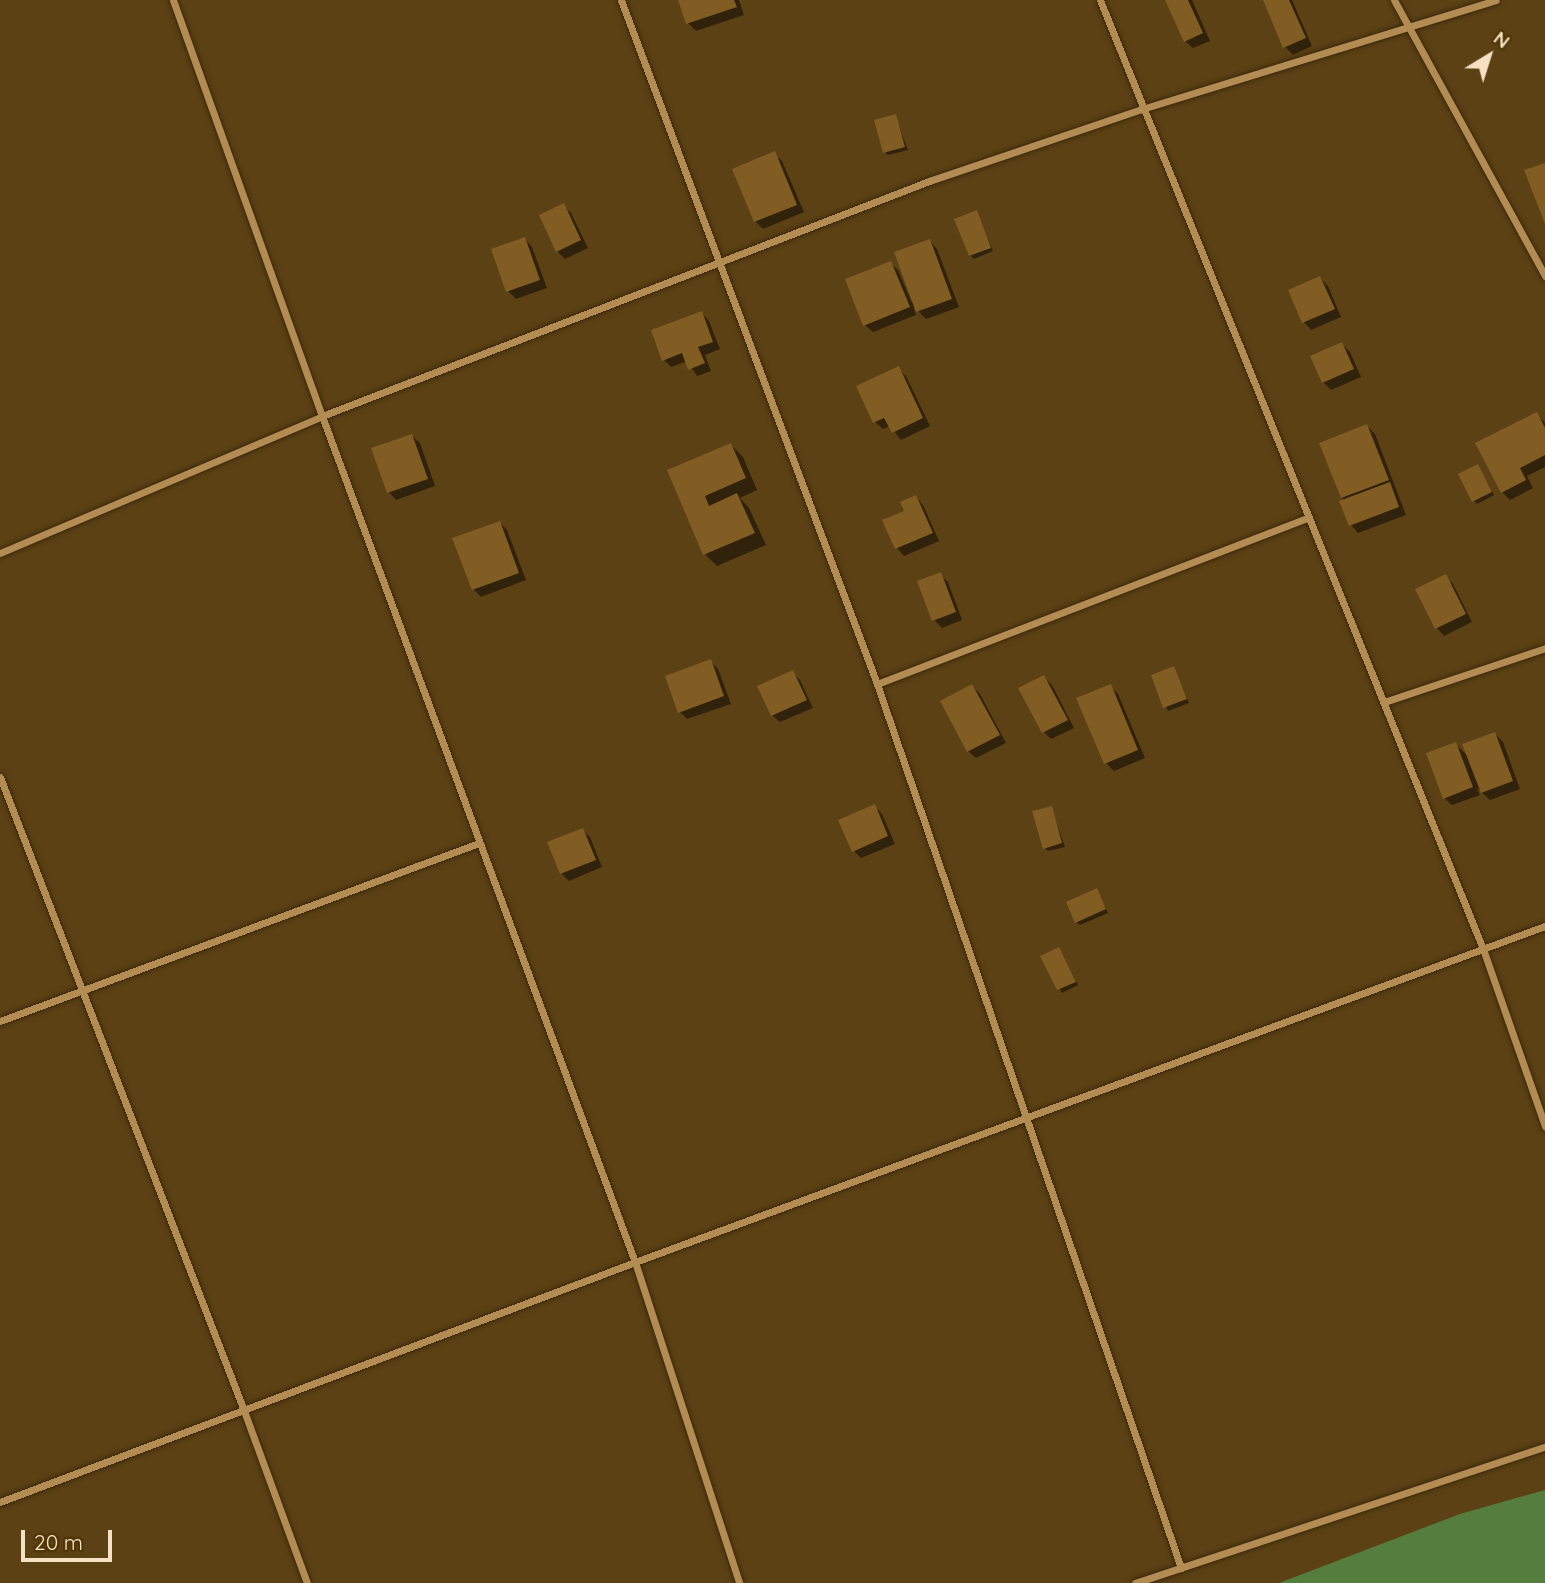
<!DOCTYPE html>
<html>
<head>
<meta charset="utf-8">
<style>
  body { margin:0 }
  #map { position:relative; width:1545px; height:1583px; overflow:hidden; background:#5c4115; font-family:Quicksand,sans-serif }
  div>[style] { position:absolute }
  .forest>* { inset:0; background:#557e3e }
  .shadow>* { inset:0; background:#0007 }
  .building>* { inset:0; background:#815d23 }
  .roads { filter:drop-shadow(0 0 2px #3c290b) drop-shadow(0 0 2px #3c290b) }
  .street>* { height:7px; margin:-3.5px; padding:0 3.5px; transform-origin:3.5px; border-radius:3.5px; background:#b38c54 }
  span { translate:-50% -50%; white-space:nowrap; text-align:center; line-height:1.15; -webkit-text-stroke:7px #513608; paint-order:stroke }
  .north { position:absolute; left:1454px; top:21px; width:70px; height:70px; -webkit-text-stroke:5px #513608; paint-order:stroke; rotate:38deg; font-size:19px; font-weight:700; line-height:28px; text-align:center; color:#f6e1c5 }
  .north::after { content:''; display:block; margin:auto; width:24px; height:32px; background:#f6e1c5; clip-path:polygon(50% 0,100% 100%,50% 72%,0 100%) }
  .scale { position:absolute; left:21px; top:1530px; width:91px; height:32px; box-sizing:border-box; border:4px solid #f6e1c5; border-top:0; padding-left:9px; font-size:21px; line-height:24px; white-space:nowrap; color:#f6e1c5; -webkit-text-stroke:5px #513608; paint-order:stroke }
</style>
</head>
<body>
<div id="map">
  <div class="forest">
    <div style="clip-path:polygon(1545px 1490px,1545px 1583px,1279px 1583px,1460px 1514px)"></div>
  </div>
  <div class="shadow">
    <div style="clip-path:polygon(680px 0,739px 0,744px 15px,696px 31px,688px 23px)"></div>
    <div style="clip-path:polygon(1167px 0,1192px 0,1210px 41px,1193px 48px,1185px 41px)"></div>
    <div style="clip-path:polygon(1265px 0,1292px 0,1312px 46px,1293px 55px,1285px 47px)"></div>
    <div style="clip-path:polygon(895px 116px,908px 150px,888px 155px,885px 152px)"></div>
    <div style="clip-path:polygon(774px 154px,782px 161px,804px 212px,763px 229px,755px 221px)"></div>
    <div style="clip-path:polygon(563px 205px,571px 213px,588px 248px,565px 259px,557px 251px)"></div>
    <div style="clip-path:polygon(976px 212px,993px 251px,974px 259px,970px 255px)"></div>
    <div style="clip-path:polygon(525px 239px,532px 247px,547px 288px,516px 299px,508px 291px)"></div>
    <div style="clip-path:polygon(930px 241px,937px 249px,959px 307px,926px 319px,913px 306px,916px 315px,873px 332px,865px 325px,890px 263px,898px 270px,912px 303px,915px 302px)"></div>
    <div style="clip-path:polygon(1320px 278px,1328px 286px,1341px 317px,1311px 330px,1304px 322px)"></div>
    <div style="clip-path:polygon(702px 313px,709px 321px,720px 349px,705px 355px,711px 371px,697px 376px,687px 361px,671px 367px,664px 360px)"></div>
    <div style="clip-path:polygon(1342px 344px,1350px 352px,1361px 377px,1331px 390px,1323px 382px)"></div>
    <div style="clip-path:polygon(898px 369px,906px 376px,930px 426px,901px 440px,890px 426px,883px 429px,875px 422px)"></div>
    <div style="clip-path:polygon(1537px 415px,1545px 423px,1545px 467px,1527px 476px,1533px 488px,1510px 500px,1502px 492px)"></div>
    <div style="clip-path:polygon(1367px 426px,1375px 434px,1406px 515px,1358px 533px,1351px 525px,1342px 497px)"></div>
    <div style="clip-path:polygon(412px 436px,420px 443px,435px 486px,396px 500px,389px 492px)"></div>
    <div style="clip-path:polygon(731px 445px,743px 457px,757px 490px,740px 498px,749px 508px,766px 545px,717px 566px,705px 554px,670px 471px)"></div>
    <div style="clip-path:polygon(1478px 466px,1494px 495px,1477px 504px,1474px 501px)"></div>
    <div style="clip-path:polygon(916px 497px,923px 505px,939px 541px,904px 556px,897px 548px)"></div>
    <div style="clip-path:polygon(500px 523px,507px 530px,526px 580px,481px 597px,473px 589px)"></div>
    <div style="clip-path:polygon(940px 575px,948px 582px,962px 620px,942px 628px,934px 620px)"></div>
    <div style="clip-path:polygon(1445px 576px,1453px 584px,1472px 622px,1444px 636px,1437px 628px)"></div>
    <div style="clip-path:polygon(710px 661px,718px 669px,731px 704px,687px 719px,680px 712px)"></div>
    <div style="clip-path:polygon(1174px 668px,1189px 703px,1168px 711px,1153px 676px)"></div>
    <div style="clip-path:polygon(792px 672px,800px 680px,813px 708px,780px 722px,772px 715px)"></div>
    <div style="clip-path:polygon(1044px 677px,1052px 685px,1074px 728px,1051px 739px,1044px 732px)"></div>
    <div style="clip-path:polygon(972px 686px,980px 694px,1006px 743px,976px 758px,968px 751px)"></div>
    <div style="clip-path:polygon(1110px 686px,1118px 694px,1145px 758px,1114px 771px,1106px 763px,1079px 699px)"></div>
    <div style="clip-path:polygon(1495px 734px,1503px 742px,1520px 789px,1490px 800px,1476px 787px,1480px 795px,1452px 805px,1444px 798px,1455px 744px,1469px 757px)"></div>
    <div style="clip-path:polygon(874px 806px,882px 814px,895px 844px,861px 858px,854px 851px)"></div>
    <div style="clip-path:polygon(1051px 808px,1065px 847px,1048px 851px,1045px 848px)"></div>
    <div style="clip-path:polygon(582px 830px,590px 837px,602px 867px,569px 881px,561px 873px)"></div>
    <div style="clip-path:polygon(1097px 890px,1108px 913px,1080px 925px,1076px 922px)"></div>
    <div style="clip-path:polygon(1059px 949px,1078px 985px,1062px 993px,1042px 957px)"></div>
  </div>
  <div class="building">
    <div style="clip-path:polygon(678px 0,734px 0,737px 7px,686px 24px)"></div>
    <div style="clip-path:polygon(1165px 0,1188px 0,1203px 33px,1184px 42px)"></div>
    <div style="clip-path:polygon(1263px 0,1289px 0,1306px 38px,1283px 48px)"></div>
    <div style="clip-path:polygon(896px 114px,905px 147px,883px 153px,874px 120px)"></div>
    <div style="clip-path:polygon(775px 151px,797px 205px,754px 222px,732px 169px)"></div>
    <div style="clip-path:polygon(1545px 163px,1545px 224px,1524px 170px)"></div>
    <div style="clip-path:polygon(564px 203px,581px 240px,556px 252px,539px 215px)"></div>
    <div style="clip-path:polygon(977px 210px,991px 248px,969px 256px,954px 219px)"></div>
    <div style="clip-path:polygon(525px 237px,540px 280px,506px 292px,491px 249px)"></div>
    <div style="clip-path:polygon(930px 239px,952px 299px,916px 312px,894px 252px)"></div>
    <div style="clip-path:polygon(891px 261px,910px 307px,863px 326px,845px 279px)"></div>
    <div style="clip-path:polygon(1320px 276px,1335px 309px,1302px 323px,1288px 290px)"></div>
    <div style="clip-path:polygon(702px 311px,713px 342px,698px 347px,705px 363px,688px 370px,682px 353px,662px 361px,651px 330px)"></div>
    <div style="clip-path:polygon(1342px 342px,1354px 369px,1322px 383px,1310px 356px)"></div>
    <div style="clip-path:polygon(899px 366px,923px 418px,892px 433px,884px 418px,873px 423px,856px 386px)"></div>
    <div style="clip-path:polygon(1537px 412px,1545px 428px,1545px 455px,1520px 468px,1526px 480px,1501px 493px,1475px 443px)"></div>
    <div style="clip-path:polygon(1367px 424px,1389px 480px,1341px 498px,1319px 443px)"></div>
    <div style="clip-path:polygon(412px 434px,428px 479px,387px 493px,371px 448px)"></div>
    <div style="clip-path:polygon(731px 443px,746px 478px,705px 496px,709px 506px,737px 493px,755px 533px,703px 555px,667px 470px)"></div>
    <div style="clip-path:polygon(1478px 464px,1492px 492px,1472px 502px,1458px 474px)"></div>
    <div style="clip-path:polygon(1390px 482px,1399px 507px,1349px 526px,1339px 501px)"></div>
    <div style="clip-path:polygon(916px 495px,933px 533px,895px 549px,882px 520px,904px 511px,900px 502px)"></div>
    <div style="clip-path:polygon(500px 521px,519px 573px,472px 590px,452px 538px)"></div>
    <div style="clip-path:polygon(941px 572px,956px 612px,932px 621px,917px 581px)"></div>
    <div style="clip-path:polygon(1446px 574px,1466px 614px,1435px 629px,1415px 589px)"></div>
    <div style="clip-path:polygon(711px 659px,724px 696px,678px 713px,665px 676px)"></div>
    <div style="clip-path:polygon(1174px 666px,1187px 699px,1163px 708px,1151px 675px)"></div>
    <div style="clip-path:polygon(793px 670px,807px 700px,771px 716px,757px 686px)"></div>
    <div style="clip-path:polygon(1044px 675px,1068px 720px,1042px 733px,1018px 688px)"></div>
    <div style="clip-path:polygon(972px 684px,1000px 735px,967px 752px,940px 701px)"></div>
    <div style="clip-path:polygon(1111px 684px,1138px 750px,1104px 764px,1076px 698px)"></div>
    <div style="clip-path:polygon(1495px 732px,1513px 781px,1481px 793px,1462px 744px)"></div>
    <div style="clip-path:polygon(1456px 742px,1473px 787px,1443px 799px,1426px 753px)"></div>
    <div style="clip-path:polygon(875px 804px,888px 836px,852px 852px,838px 820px)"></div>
    <div style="clip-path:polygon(1052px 806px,1062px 843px,1043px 849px,1032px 811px)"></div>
    <div style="clip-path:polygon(583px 828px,596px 860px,560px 874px,547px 842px)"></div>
    <div style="clip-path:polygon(1097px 888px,1106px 909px,1075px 923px,1066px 902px)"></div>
    <div style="clip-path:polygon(1059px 947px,1076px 982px,1057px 990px,1040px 956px)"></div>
  </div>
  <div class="roads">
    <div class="street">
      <div style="left:173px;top:0;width:442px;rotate:70.3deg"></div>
      <div style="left:322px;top:416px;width:902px;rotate:69.7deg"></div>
      <div style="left:635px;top:1262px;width:337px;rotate:72deg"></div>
      <div style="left:621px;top:0;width:730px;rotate:69.48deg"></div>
      <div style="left:877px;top:684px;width:935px;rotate:71.02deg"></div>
      <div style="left:1100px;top:0;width:1023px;rotate:68.02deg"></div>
      <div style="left:1483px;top:949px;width:188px;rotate:70.7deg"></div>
      <div style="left:1394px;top:0;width:315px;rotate:61.3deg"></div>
      <div style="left:0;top:553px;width:350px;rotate:-23deg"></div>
      <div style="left:322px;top:416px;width:651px;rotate:-21.16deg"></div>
      <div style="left:929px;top:181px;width:225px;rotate:-18.7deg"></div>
      <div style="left:1142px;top:109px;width:370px;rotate:-17.1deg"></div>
      <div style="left:877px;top:684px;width:463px;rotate:-21.1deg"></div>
      <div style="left:1384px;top:702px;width:170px;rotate:-18.5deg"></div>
      <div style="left:0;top:777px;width:676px;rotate:68.94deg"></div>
      <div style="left:243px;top:1408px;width:186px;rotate:69.9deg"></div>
      <div style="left:0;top:1021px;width:511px;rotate:-20.39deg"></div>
      <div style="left:0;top:1502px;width:679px;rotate:-20.7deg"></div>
      <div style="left:635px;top:1262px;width:970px;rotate:-20.27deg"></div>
      <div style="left:1135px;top:1583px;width:432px;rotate:-18.4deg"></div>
    </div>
  </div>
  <div class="north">N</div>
  <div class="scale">20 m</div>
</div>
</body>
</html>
